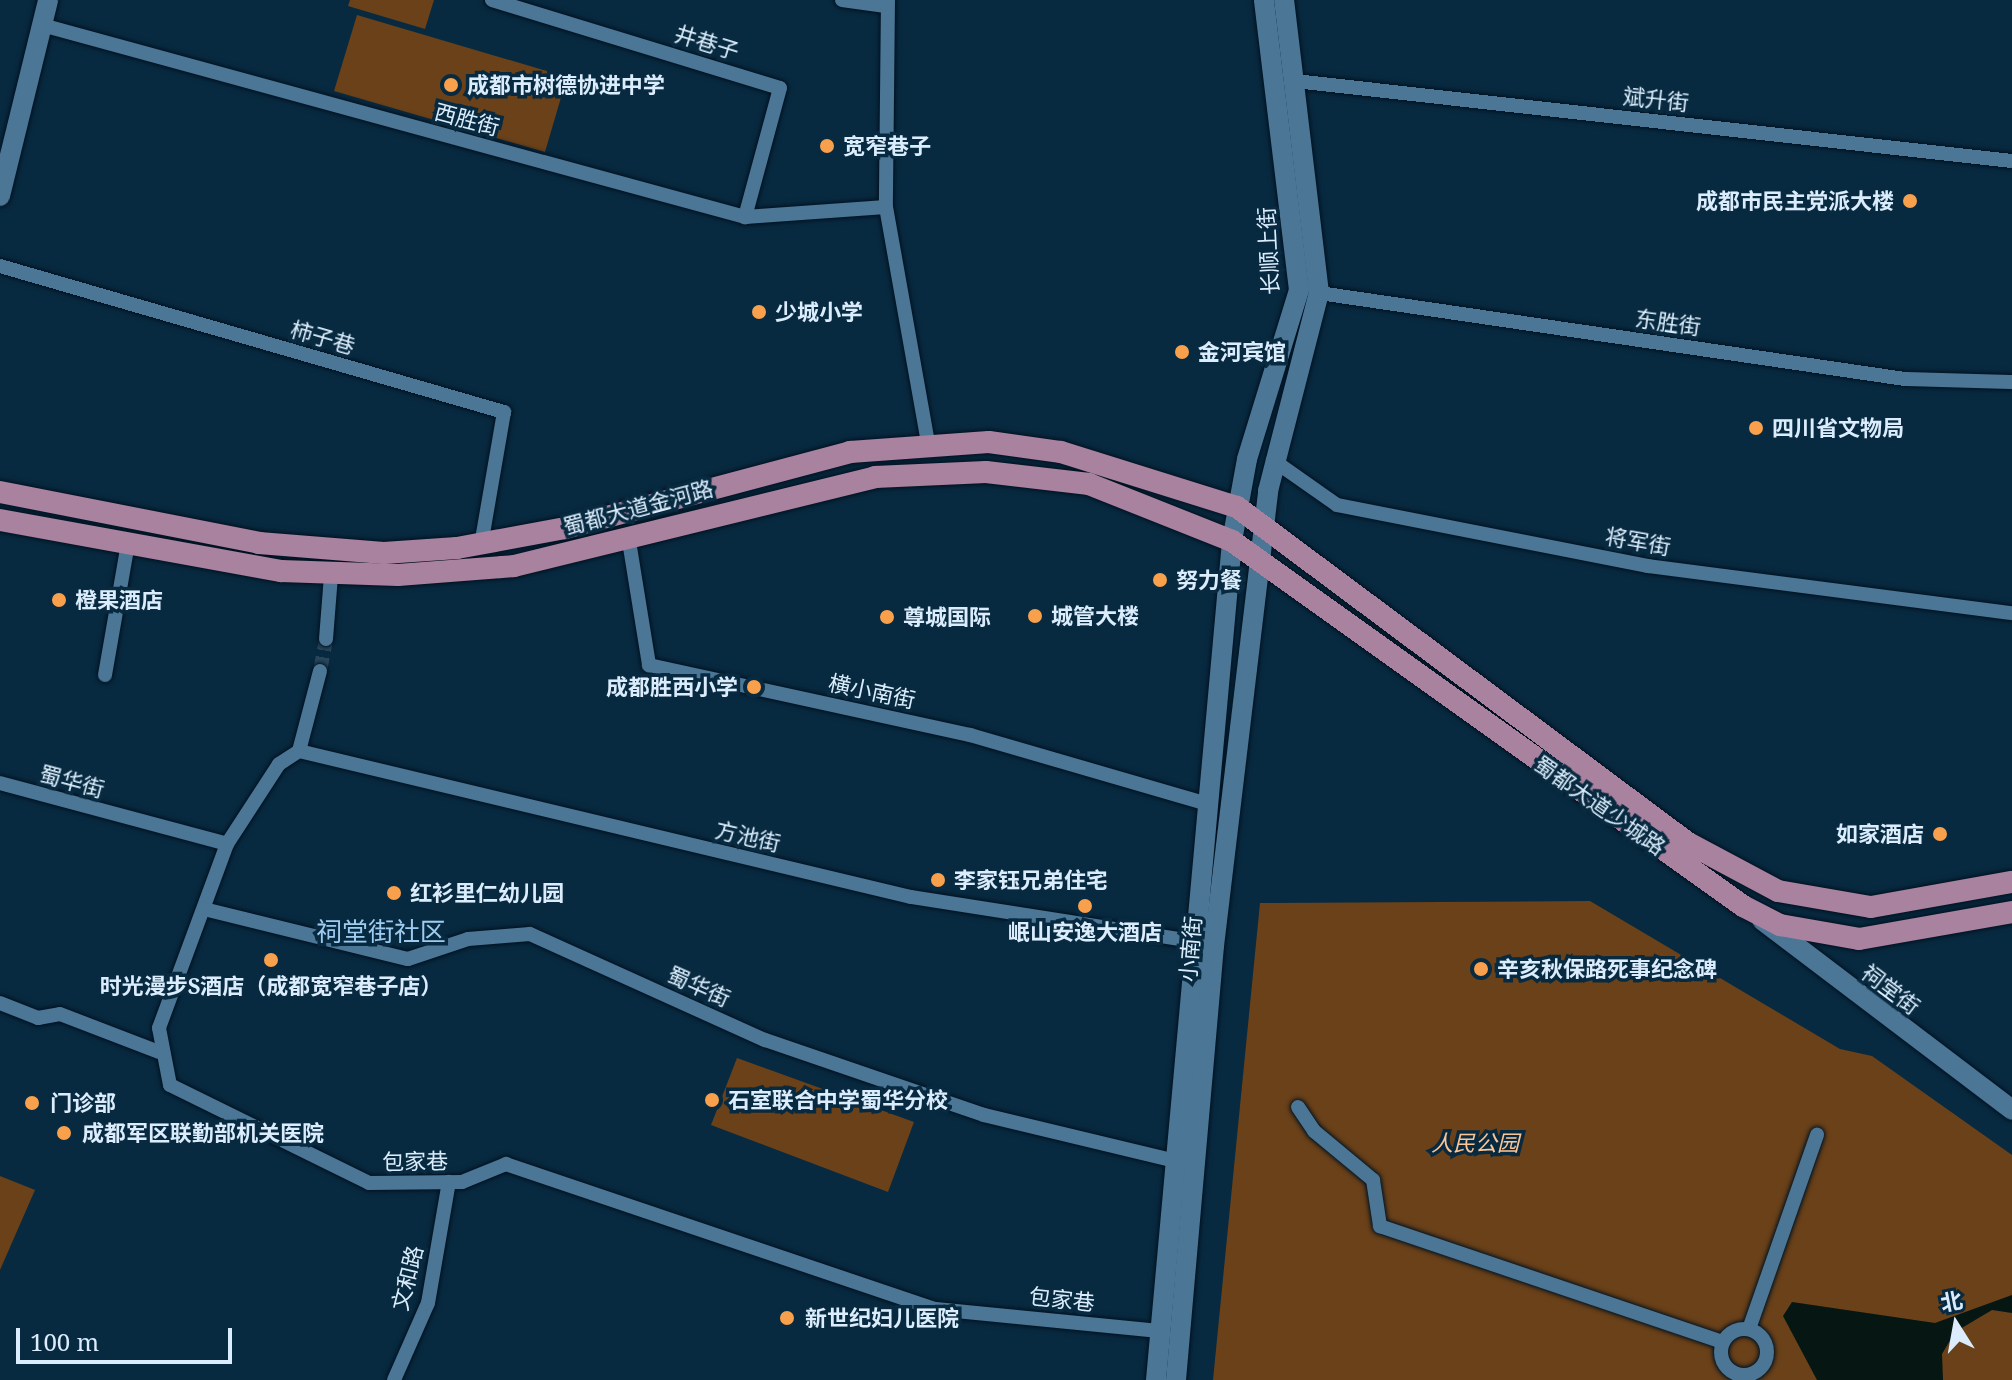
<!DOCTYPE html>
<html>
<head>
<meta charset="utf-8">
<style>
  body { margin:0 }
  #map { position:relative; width:2012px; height:1380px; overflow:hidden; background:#082a40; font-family:"Noto Serif","Noto Sans SC",serif }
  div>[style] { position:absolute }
  .green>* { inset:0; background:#6a4118 }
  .water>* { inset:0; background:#061613 }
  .street-tunnel>* { height:14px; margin-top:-7px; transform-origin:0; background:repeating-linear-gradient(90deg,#28475c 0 14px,transparent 0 21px) }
  .roads { filter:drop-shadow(0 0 2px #001221) drop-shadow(0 0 2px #001221) }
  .street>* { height:14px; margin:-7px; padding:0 7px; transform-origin:7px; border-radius:7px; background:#4b7696 }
  .street>.ring { margin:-7px; padding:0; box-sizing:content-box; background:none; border:14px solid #4b7696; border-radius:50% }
  .secondary>* { height:20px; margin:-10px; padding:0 10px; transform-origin:10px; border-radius:10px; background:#4b7696 }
  .primary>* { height:22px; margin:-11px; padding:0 11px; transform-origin:11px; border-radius:11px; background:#a8829e }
  .dots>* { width:22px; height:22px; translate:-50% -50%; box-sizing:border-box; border:4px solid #082a40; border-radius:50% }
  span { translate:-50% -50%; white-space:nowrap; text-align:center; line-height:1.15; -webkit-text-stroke:7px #082a40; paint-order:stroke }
  .street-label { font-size:22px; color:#dbedfc }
  .poi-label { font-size:22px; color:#dbedfc; font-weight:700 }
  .left { translate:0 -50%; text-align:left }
  .right { translate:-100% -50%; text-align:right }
  .park-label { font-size:22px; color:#fcc596; font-style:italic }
  .quarter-label { font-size:26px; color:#9eccf0 }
  .north { position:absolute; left:1916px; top:1284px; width:80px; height:80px; -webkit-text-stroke:6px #082a40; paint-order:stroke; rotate:349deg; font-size:22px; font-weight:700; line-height:32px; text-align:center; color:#dbedfc }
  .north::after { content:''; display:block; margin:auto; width:28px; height:36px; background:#dbedfc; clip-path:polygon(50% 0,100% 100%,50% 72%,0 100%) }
  .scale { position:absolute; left:16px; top:1328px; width:216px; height:36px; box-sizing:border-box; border:4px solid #dbedfc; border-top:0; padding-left:10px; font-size:24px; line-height:28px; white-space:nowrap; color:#dbedfc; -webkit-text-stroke:6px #082a40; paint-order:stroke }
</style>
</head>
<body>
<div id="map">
  <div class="green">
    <div style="clip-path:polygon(350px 0,434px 0,425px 29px,348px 6px)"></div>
    <div style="clip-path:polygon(357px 15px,567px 77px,545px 152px,334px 91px)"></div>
    <div style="clip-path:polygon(1590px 901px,1840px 1049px,1872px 1056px,2012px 1155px,2012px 1380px,1213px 1380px,1260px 903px)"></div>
    <div style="clip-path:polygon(737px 1058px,914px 1122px,888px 1192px,711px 1125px)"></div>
    <div style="clip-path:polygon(0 1176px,35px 1190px,0 1270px)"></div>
  </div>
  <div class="water">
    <div style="clip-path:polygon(2012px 1295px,2012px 1313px,1992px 1310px,1955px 1332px,1942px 1354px,1943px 1380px,1817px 1380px,1783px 1316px,1792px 1302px,1935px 1323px)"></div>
  </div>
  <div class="street-tunnel">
    <div style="left:320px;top:671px;width:33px;rotate:-79deg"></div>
  </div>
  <div class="roads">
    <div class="street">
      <div style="left:492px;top:0;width:301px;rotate:17deg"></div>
      <div style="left:780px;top:88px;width:134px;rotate:105.2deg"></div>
      <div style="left:842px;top:0;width:44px;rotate:7.8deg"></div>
      <div style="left:888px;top:0;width:207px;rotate:90.6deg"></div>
      <div style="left:886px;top:207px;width:239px;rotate:79.9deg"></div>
      <div style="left:42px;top:25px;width:729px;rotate:15.28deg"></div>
      <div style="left:745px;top:217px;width:141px;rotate:-4.1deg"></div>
      <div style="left:1295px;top:81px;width:721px;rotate:6.37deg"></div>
      <div style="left:0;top:266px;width:525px;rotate:16.16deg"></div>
      <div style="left:504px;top:412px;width:135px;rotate:99.8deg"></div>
      <div style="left:1319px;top:293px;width:592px;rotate:8.35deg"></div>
      <div style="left:1905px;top:379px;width:107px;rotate:1.6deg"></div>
      <div style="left:1273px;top:460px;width:78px;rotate:35.1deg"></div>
      <div style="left:1337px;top:505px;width:317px;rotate:11.1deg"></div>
      <div style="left:1648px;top:566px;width:367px;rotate:7.4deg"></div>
      <div style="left:629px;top:541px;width:126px;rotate:80.8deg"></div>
      <div style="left:649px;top:665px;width:329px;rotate:12.3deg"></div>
      <div style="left:970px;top:735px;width:244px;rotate:16.2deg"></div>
      <div style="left:326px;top:639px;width:63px;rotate:-85.5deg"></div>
      <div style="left:320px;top:671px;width:83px;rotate:104.7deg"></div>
      <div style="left:299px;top:751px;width:24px;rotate:147deg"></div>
      <div style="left:279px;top:764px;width:95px;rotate:123deg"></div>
      <div style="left:227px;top:844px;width:196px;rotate:110.3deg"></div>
      <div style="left:159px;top:1028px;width:58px;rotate:79.1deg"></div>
      <div style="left:170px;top:1085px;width:222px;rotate:26.2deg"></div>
      <div style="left:369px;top:1183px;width:93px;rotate:-0.6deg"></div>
      <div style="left:462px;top:1182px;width:48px;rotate:-22.2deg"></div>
      <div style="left:506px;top:1164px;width:453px;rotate:18.7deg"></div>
      <div style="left:935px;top:1309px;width:226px;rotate:5.6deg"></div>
      <div style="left:105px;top:675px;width:134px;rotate:-80.1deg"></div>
      <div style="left:299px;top:751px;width:629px;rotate:13.42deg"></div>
      <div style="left:911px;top:897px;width:283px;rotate:8.9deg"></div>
      <div style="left:0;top:783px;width:235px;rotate:15deg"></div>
      <div style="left:204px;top:909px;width:210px;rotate:13.8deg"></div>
      <div style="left:408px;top:959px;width:63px;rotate:-18.4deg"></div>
      <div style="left:468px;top:939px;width:62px;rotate:-4.6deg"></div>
      <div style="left:530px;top:934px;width:258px;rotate:24.3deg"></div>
      <div style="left:765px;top:1040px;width:231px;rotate:18.9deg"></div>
      <div style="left:984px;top:1115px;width:197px;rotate:13.5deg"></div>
      <div style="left:0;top:1003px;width:41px;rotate:21.5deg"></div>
      <div style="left:38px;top:1018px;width:22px;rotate:-10deg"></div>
      <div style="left:60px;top:1014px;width:106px;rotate:21deg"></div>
      <div style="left:1298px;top:1107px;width:29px;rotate:56deg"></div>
      <div style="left:1314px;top:1131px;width:77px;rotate:39.7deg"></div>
      <div style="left:1373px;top:1180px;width:47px;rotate:81.3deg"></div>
      <div style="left:1380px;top:1226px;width:362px;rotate:18.7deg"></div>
      <div class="ring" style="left:1721px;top:1329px;width:32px;height:32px"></div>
      <div style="left:1749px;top:1329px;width:206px;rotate:-70.7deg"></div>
      <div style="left:394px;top:1380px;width:84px;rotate:-66.2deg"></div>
      <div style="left:428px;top:1303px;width:123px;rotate:-80.2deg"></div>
    </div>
    <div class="secondary">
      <div style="left:0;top:196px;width:202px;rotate:-76.2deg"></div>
      <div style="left:1762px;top:920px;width:314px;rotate:37.2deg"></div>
      <div style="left:1156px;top:1380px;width:842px;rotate:-84.82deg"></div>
      <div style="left:1232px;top:541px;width:83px;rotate:-79.6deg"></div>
      <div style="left:1247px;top:459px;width:177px;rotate:-72.9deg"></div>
      <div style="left:1299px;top:290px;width:292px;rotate:-96.9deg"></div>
      <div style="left:1176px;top:1380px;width:436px;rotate:-85deg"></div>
      <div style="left:1214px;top:946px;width:458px;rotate:-83.2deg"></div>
      <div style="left:1268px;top:491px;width:204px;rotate:-75.6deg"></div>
      <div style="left:1319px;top:293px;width:295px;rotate:-96.8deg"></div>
    </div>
    <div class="primary">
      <div style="left:0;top:492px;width:264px;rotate:11.1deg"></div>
      <div style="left:259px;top:543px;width:125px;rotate:4.6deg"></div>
      <div style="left:384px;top:553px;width:73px;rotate:-3.9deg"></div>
      <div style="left:457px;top:548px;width:110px;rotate:-10.5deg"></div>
      <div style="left:565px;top:528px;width:295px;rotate:-14.9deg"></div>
      <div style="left:850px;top:452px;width:139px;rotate:-4.1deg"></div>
      <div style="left:989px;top:442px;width:73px;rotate:7.9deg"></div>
      <div style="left:1061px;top:452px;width:184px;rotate:17.4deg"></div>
      <div style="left:1237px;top:507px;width:562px;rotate:36.69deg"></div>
      <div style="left:1688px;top:843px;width:102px;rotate:28.1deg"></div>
      <div style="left:1778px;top:891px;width:94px;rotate:9.8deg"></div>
      <div style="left:1871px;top:907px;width:143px;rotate:-10.1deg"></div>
      <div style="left:0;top:520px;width:286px;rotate:10.3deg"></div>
      <div style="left:281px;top:571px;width:117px;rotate:2deg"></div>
      <div style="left:398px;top:575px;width:116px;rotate:-4.4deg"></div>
      <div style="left:514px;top:566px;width:372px;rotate:-13.8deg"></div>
      <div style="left:875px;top:477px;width:111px;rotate:-2.6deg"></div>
      <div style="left:986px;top:472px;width:104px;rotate:6.6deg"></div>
      <div style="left:1089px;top:484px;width:154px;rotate:21.7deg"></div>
      <div style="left:1232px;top:541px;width:628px;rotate:35.54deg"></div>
      <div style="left:1743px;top:906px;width:42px;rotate:27.2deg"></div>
      <div style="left:1780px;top:925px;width:80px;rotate:10deg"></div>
      <div style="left:1859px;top:939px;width:155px;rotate:-10deg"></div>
    </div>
  </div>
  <div class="dots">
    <div style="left:451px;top:85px;background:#f8a04b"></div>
    <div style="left:827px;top:146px;background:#f8a04b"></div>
    <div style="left:1910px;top:201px;background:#f8a04b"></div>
    <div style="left:759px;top:312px;background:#f8a04b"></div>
    <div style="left:1182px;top:352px;background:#f8a04b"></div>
    <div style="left:1756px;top:428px;background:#f8a04b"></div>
    <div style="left:1160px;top:580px;background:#f8a04b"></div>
    <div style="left:59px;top:600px;background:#f8a04b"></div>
    <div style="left:1035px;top:616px;background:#f8a04b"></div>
    <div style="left:887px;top:617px;background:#f8a04b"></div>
    <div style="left:754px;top:687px;background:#f8a04b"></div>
    <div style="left:1940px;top:834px;background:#f8a04b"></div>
    <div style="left:938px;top:880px;background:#f8a04b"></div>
    <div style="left:394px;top:893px;background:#f8a04b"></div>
    <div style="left:1085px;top:906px;background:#f8a04b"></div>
    <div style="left:271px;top:960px;background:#f8a04b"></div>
    <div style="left:1481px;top:969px;background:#f8a04b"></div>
    <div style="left:712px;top:1100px;background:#f8a04b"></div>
    <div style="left:32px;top:1103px;background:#f8a04b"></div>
    <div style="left:64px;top:1133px;background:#f8a04b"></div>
    <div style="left:787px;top:1318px;background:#f8a04b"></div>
  </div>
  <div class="street-label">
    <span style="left:707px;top:42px;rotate:17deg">井巷子</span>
    <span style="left:1656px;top:99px;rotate:6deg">斌升街</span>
    <span style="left:467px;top:119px;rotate:15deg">西胜街</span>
    <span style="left:1268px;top:251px;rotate:-93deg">长顺上街</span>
    <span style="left:1668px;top:322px;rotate:8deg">东胜街</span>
    <span style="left:323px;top:337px;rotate:16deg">柿子巷</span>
    <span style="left:638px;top:507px;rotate:-15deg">蜀都大道金河路</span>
    <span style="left:1638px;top:541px;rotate:10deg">将军街</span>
    <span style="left:872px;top:691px;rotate:12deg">横小南街</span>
    <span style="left:72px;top:781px;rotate:15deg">蜀华街</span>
    <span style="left:1600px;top:805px;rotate:35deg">蜀都大道少城路</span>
    <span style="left:748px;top:836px;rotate:13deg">方池街</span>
    <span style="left:1190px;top:949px;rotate:-85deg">小南街</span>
    <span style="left:699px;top:986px;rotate:24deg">蜀华街</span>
    <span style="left:1891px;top:989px;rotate:37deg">祠堂街</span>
    <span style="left:415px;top:1161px;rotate:-1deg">包家巷</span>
    <span style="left:407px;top:1278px;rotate:-76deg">文和路</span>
    <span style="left:1062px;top:1299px;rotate:6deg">包家巷</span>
  </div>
  <div class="poi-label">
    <span class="left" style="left:467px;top:85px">成都市树德协进中学</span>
    <span class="left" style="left:843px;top:146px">宽窄巷子</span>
    <span class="right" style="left:1894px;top:201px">成都市民主党派大楼</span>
    <span class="left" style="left:775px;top:312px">少城小学</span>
    <span class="left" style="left:1198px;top:352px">金河宾馆</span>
    <span class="left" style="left:1772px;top:428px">四川省文物局</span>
    <span class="left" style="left:1176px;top:580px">努力餐</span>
    <span class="left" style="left:75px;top:600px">橙果酒店</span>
    <span class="left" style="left:1051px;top:616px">城管大楼</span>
    <span class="left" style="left:903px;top:617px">尊城国际</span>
    <span class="right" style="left:738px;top:687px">成都胜西小学</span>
    <span class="right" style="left:1924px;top:834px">如家酒店</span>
    <span class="left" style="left:954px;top:880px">李家钰兄弟住宅</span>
    <span class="left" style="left:410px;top:893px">红衫里仁幼儿园</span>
    <span style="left:1085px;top:932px">岷山安逸大酒店</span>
    <span class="left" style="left:1497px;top:969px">辛亥秋保路死事纪念碑</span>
    <span style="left:271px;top:986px">时光漫步S酒店（成都宽窄巷子店）</span>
    <span class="left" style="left:728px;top:1100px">石室联合中学蜀华分校</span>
    <span class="left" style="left:50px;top:1103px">门诊部</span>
    <span class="left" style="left:82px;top:1133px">成都军区联勤部机关医院</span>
    <span class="left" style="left:805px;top:1318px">新世纪妇儿医院</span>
  </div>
  <div class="park-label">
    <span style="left:1475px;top:1143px">人民公园</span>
  </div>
  <div class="quarter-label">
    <span style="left:381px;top:932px">祠堂街社区</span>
  </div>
  <div class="north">北</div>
  <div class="scale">100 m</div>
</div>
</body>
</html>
